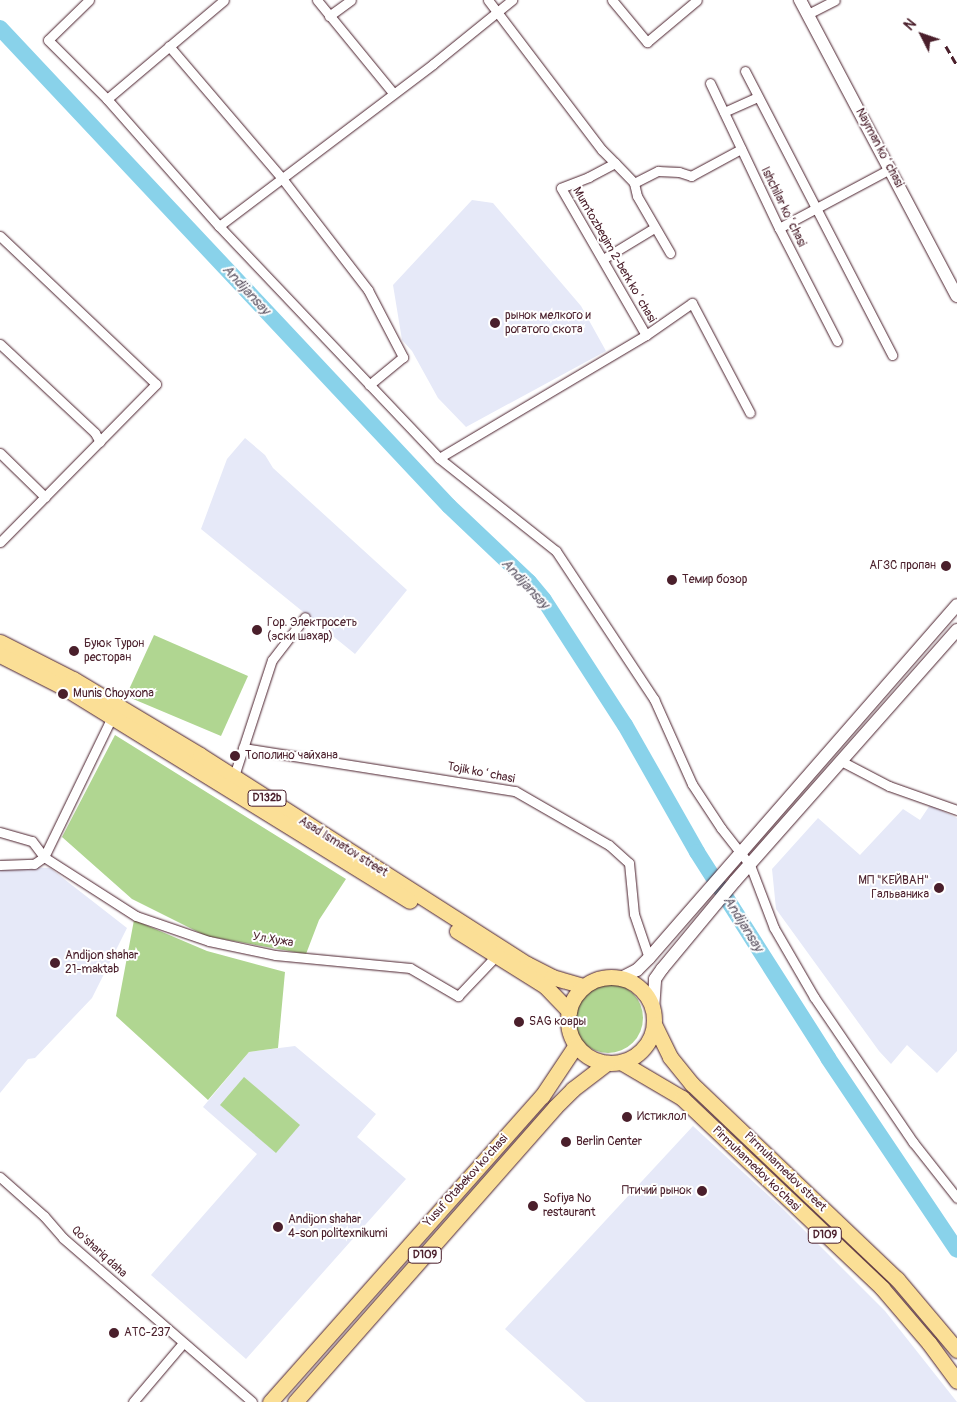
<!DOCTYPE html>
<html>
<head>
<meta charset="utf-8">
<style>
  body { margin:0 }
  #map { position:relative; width:957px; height:1402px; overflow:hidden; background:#fff; font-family:Pangolin,sans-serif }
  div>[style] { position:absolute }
  .built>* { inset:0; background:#e6e9f8 }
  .green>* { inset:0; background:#b0d691 }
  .round { border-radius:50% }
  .river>* { height:16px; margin:-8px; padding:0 8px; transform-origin:8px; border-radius:8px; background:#89d2ea }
  .roads { filter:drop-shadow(0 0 1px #4a1f2b) drop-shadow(0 0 1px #4a1f2b) }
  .street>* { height:9px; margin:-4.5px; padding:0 4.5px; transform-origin:4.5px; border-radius:4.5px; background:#fff }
  .secondary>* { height:12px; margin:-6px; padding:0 6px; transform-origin:6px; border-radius:6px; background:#fff }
  .primary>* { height:15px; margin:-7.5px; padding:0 7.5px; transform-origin:7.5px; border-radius:7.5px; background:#fbdf96 }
  .primary>.ring { margin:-7.5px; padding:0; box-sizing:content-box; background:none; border:15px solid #fbdf96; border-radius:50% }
  .rail>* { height:2.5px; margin-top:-1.25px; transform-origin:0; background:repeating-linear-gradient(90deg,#4a1f2b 0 8px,transparent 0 12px) }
  .dots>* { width:14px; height:14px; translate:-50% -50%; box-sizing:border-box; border:2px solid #fff; border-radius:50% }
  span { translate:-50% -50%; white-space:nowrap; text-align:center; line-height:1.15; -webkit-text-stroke:4px #fff; paint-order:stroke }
  .shield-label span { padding:1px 4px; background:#fff; border:1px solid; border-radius:4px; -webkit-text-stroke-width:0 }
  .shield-label { font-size:11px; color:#4a1f2b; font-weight:700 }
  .street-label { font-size:12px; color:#4a1f2b }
  .poi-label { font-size:12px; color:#4a1f2b }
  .left { translate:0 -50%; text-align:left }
  .right { translate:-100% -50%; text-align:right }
  .water-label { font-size:14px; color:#5d5564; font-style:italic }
  .north { position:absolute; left:897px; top:10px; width:50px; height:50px; -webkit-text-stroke:4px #fff; paint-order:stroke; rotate:311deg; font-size:14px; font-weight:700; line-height:20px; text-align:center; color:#4a1f2b }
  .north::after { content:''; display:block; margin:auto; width:18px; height:22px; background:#4a1f2b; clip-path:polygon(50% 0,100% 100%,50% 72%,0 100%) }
</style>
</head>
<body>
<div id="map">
  <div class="built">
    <div style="clip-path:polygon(472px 200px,493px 203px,581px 306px,606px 351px,466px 427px,438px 398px,412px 351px,402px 340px,393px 285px)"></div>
    <div style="clip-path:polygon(245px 438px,265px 455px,273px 468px,407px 590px,355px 654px,201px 529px,227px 459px)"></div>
    <div style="clip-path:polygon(930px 805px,957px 818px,957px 1051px,937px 1073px,907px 1045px,891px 1064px,879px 1051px,776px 909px,772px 869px,818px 818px,860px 855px,903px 809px,920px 820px)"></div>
    <div style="clip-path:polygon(0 866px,50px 868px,127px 928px,92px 998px,35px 1058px,28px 1059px,0 1093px)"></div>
    <div style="clip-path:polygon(295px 1046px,376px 1114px,357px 1137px,406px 1179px,246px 1359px,151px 1275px,257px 1154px,203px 1107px,249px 1052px)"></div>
    <div style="clip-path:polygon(693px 1126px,782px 1208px,885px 1311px,957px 1402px,586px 1402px,505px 1329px)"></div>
  </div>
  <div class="green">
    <div style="clip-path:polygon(154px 635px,248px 676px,221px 736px,126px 696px)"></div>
    <div style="clip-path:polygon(115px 735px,346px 879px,319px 920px,306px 954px,206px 936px,132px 899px,62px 837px)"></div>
    <div style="clip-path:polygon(134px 920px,207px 951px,285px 972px,278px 1048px,249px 1052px,208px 1100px,116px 1016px)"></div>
    <div class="round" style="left:573px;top:983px;width:70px;height:70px"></div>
    <div style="clip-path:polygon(244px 1077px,300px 1125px,276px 1153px,220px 1105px)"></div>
  </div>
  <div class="river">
    <div style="left:0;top:28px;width:656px;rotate:46.79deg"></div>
    <div style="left:449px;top:506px;width:110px;rotate:43.5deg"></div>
    <div style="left:529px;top:582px;width:23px;rotate:50deg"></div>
    <div style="left:544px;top:600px;width:149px;rotate:57.1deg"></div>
    <div style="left:625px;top:725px;width:146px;rotate:60.4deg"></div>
    <div style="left:697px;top:852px;width:244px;rotate:57.5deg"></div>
    <div style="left:828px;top:1058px;width:231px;rotate:56.1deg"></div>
  </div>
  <div class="roads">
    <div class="street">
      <div style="left:89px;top:0;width:57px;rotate:135.7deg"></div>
      <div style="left:48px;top:40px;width:83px;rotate:45deg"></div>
      <div style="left:107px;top:99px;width:169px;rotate:48.6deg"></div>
      <div style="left:219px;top:226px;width:320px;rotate:46.5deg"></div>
      <div style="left:439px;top:458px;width:241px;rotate:-30.7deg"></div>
      <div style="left:317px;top:0;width:120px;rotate:50.7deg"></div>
      <div style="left:488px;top:0;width:188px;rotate:52.8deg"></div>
      <div style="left:602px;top:150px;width:18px;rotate:45deg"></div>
      <div style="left:615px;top:163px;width:30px;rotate:152deg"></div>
      <div style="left:589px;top:177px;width:30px;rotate:159deg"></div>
      <div style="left:561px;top:188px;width:170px;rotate:60deg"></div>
      <div style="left:646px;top:335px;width:56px;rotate:-34.8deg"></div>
      <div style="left:692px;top:303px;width:124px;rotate:62.2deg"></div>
      <div style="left:612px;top:0;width:55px;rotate:50.2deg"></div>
      <div style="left:647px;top:42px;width:65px;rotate:-40deg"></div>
      <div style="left:808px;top:14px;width:30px;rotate:-27deg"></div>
      <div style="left:329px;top:16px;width:27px;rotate:-36deg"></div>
      <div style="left:169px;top:46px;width:172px;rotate:49.5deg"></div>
      <div style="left:281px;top:177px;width:143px;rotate:52.4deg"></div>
      <div style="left:368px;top:290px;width:76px;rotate:62.4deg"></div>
      <div style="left:403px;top:357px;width:44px;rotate:140.5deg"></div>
      <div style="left:745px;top:71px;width:320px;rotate:62.6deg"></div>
      <div style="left:710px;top:83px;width:161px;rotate:64.6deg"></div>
      <div style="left:779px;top:228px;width:127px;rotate:62.8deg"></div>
      <div style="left:107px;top:99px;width:153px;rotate:-40.2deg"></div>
      <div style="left:724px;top:112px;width:37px;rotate:-24deg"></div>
      <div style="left:615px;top:163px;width:28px;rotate:46deg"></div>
      <div style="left:634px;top:183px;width:27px;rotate:-27deg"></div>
      <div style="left:658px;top:171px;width:21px;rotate:3deg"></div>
      <div style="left:679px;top:172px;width:13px;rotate:18deg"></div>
      <div style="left:691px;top:176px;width:57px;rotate:-28.4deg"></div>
      <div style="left:634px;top:183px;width:13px;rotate:77deg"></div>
      <div style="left:637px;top:196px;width:66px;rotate:59.9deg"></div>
      <div style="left:219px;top:226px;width:268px;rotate:-37.1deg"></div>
      <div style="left:433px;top:64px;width:102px;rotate:-39deg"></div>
      <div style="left:779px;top:228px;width:126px;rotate:-28deg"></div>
      <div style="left:0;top:236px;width:215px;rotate:43.5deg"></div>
      <div style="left:156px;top:384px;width:222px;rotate:134.6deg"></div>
      <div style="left:603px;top:259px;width:60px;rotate:-31.3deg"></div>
      <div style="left:0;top:344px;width:130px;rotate:43.1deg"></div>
      <div style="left:95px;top:433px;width:10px;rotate:61deg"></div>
      <div style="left:0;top:453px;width:63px;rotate:44.4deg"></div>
      <div style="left:439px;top:458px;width:149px;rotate:38.5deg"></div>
      <div style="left:556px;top:551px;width:178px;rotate:56.5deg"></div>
      <div style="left:654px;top:699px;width:93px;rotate:65.9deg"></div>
      <div style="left:692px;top:784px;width:53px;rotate:56.6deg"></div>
      <div style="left:721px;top:828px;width:47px;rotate:51.9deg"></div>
      <div style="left:750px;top:865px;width:67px;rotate:69.1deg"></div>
      <div style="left:774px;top:928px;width:80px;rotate:59.9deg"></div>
      <div style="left:814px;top:997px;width:176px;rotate:55.7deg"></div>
      <div style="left:913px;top:1142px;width:71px;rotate:51.8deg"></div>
      <div style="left:243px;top:748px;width:275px;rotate:9deg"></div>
      <div style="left:515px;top:791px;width:108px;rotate:29.9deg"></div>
      <div style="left:609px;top:845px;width:27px;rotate:42deg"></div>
      <div style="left:629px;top:863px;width:51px;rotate:84.4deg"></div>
      <div style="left:634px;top:914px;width:46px;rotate:71.2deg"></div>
      <div style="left:841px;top:761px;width:54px;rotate:27.5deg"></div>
      <div style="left:889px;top:786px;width:72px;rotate:19.4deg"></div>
      <div style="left:233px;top:779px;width:125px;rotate:-71.9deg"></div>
      <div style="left:272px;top:660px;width:54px;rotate:-52.5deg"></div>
      <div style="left:0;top:832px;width:33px;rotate:16deg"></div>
      <div style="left:32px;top:841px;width:20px;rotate:53deg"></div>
      <div style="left:44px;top:857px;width:109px;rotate:32.7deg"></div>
      <div style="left:136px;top:916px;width:77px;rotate:18.9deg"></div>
      <div style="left:209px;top:941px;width:67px;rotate:12deg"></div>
      <div style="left:275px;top:955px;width:136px;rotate:5.5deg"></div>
      <div style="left:410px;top:968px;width:56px;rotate:30.3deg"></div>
      <div style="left:458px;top:996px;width:54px;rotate:-46.5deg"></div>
      <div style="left:0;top:865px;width:34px;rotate:-2deg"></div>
      <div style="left:34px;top:864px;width:12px;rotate:-35deg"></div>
      <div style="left:44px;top:857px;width:158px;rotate:-64.1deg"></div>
      <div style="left:0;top:1177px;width:59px;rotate:41.6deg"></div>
      <div style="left:44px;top:1216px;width:29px;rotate:49deg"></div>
      <div style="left:63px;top:1238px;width:250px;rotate:40.9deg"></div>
      <div style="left:133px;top:1402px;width:77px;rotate:-49.7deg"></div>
    </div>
    <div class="secondary">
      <div style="left:800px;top:0;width:335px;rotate:62.1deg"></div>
      <div style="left:621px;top:978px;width:18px;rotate:-27deg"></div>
      <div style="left:637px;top:970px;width:17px;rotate:-45deg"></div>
      <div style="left:649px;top:958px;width:468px;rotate:-48.9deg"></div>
      <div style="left:653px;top:1010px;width:31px;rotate:-86deg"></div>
      <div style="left:655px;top:979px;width:12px;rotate:-55deg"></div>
      <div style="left:662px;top:969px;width:114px;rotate:-50.3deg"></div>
      <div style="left:735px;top:881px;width:335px;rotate:-48.5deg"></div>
    </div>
    <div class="primary">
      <div style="left:0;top:642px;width:82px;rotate:26.9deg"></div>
      <div style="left:73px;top:679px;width:148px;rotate:30.9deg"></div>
      <div style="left:200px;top:755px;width:388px;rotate:32.6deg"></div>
      <div style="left:527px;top:964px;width:28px;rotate:27deg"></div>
      <div style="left:552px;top:977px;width:33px;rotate:16deg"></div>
      <div style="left:0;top:655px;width:73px;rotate:26.9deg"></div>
      <div style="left:65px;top:688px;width:405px;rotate:31.7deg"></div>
      <div style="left:457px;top:931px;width:104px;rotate:32deg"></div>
      <div style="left:545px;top:986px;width:35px;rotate:46deg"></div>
      <div class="ring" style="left:568px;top:977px;width:71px;height:71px"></div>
      <div style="left:654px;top:1024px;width:37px;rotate:64deg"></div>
      <div style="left:670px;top:1057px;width:35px;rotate:51deg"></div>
      <div style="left:692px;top:1084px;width:283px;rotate:43.6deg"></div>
      <div style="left:897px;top:1279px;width:93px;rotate:49.8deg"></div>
      <div style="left:621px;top:1062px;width:71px;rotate:30.5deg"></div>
      <div style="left:682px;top:1098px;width:276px;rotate:43.5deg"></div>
      <div style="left:882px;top:1288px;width:72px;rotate:49.5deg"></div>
      <div style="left:929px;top:1343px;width:47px;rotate:53.6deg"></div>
      <div style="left:270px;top:1402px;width:409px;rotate:-48.4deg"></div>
      <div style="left:542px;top:1096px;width:61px;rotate:-56.3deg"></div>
      <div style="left:295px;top:1402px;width:393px;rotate:-48.6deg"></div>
      <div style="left:555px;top:1107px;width:25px;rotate:-45deg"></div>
      <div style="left:573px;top:1089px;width:43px;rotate:-37.4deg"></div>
    </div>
  </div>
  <div class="rail">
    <div style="left:946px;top:46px;width:22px;rotate:60deg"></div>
  </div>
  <div class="dots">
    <div style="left:495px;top:323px;background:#4a1f2b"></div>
    <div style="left:946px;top:566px;background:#4a1f2b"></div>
    <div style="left:672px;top:580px;background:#4a1f2b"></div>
    <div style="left:257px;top:630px;background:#4a1f2b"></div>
    <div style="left:74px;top:651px;background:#4a1f2b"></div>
    <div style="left:63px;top:694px;background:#4a1f2b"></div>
    <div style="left:235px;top:756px;background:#4a1f2b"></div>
    <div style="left:939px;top:888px;background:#4a1f2b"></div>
    <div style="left:55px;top:963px;background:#4a1f2b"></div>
    <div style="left:519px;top:1022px;background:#4a1f2b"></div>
    <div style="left:627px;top:1117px;background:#4a1f2b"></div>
    <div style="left:566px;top:1142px;background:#4a1f2b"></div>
    <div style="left:702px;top:1191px;background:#4a1f2b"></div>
    <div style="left:533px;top:1206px;background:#4a1f2b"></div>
    <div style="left:278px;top:1227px;background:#4a1f2b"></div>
    <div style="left:114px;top:1333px;background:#4a1f2b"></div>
  </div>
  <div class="shield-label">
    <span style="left:267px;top:798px">D132b</span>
    <span style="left:825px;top:1235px">D109</span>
    <span style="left:425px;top:1255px">D109</span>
  </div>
  <div class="street-label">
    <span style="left:879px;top:148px;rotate:62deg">Nayman koʻchasi</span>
    <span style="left:783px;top:207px;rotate:64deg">Ishchilar koʻchasi</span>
    <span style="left:614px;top:255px;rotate:60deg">Mumtozbegim 2-berk koʻchasi</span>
    <span style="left:481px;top:773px;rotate:11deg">Tojik koʻchasi</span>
    <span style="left:343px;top:847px;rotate:32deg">Asad Ismatov street</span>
    <span style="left:273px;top:940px;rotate:9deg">Ул.Хужа</span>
    <span style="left:756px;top:1169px;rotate:44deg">Pirmuhamedov ko'chasi</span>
    <span style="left:785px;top:1172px;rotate:44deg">Pirmuhamedov street</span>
    <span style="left:466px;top:1181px;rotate:-48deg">Yusuf Otabekov ko'chasi</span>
    <span style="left:99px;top:1252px;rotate:42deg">Qo'shariq daha</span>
  </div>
  <div class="poi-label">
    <span class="left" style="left:505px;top:323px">рынок мелкого и<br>рогатого скота</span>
    <span class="right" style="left:936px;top:566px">АГЗС пропан</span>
    <span class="left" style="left:682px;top:580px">Темир бозор</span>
    <span class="left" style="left:267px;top:630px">Гор. Электросеть<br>(эски шахар)</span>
    <span class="left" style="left:84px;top:651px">Буюк Турон<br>ресторан</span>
    <span class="left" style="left:73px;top:694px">Munis Choyxona</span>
    <span class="left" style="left:245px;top:756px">Тополино чайхана</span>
    <span class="right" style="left:929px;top:888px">МП "КЕЙВАН"<br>Гальваника</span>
    <span class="left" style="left:65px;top:963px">Andijon shahar<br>21-maktab</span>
    <span class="left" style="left:529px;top:1022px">SAG ковры</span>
    <span class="left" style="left:637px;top:1117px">Истиклол</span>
    <span class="left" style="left:576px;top:1142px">Berlin Center</span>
    <span class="right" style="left:692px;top:1191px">Птичий рынок</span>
    <span class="left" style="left:543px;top:1206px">Sofiya No<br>restaurant</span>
    <span class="left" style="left:288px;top:1227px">Andijon shahar<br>4-son politexnikumi</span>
    <span class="left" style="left:124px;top:1333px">АТС-237</span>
  </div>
  <div class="water-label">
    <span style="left:246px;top:290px;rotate:47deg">Andijansay</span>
    <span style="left:525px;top:584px;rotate:47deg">Andijansay</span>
    <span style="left:743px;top:924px;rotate:58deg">Andijansay</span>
  </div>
  <div class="north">N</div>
</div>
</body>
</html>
